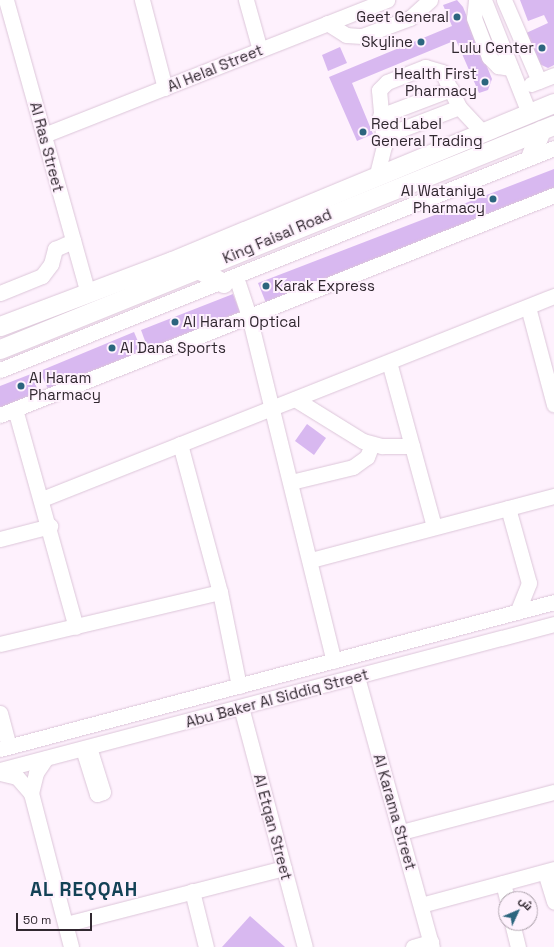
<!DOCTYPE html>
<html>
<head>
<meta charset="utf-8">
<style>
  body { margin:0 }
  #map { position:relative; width:554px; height:947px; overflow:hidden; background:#fef1fd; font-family:"Space Grotesk",Cairo,sans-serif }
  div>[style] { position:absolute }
  .building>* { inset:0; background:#d8b8f0 }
  .roads { filter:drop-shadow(0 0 1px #dcc6d9) drop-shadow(0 0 1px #dcc6d9) }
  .minor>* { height:15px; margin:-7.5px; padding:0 7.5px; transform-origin:7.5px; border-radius:7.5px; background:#fff }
  .major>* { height:19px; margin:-9.5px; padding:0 9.5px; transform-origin:9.5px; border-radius:9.5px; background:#fff }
  .dots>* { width:11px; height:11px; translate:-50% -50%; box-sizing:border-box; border:2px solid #fef1fd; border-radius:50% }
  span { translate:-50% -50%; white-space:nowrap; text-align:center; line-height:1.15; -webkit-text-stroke:4px #fef1fd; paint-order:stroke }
  .poi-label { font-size:15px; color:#312830 }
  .right { translate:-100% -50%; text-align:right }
  .left { translate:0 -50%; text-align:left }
  .street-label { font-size:15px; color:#312830 }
  .district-label { font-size:19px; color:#134256; font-weight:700; letter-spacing:1px }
  .north { position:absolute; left:498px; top:891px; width:40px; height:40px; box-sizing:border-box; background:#fef1fd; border:1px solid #aca1ab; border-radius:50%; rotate:46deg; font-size:11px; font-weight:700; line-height:16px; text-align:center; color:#312830 }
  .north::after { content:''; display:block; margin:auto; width:14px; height:18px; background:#2c657e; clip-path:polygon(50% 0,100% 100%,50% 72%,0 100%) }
  .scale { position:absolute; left:16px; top:913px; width:76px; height:18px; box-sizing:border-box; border:2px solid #312830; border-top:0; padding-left:5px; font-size:12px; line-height:14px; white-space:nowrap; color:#312830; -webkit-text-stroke:3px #fef1fd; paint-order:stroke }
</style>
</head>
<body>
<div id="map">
  <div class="building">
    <div style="clip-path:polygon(457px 0,463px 7px,492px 79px,488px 90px,479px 93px,456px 40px,352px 83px,373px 134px,357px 141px,329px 77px,452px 26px,443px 5px)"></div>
    <div style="clip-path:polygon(520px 0,554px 0,554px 65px,548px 68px,535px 62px,524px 34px,548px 23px,544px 15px,528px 21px)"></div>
    <div style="clip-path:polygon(340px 47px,347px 63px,328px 71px,322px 55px)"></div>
    <div style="clip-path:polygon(554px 169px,554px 189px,266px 303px,258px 283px)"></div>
    <div style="clip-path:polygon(233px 294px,240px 312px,148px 349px,141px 330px)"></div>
    <div style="clip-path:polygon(134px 332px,142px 351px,48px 389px,40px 371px)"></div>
    <div style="clip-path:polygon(31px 374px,39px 393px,0 408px,0 386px)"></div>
    <div style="clip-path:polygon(307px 424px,326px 438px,314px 455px,295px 441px)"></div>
    <div style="clip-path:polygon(250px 916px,285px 947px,222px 947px)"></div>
  </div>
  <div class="roads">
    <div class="minor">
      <div style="left:6px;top:0;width:304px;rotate:74.4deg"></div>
      <div style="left:142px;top:0;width:91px;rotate:75.4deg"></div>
      <div style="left:246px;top:0;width:52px;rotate:74.4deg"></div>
      <div style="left:476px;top:0;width:18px;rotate:96deg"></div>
      <div style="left:474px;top:18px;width:42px;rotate:69deg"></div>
      <div style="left:489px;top:57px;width:13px;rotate:45deg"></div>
      <div style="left:498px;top:66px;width:13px;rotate:9deg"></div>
      <div style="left:484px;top:0;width:122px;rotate:68.3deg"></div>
      <div style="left:504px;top:0;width:88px;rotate:66.6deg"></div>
      <div style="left:327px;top:23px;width:22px;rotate:32deg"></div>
      <div style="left:346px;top:35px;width:16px;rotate:4deg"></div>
      <div style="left:362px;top:36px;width:51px;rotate:-20.6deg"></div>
      <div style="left:410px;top:18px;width:27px;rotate:-42deg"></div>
      <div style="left:531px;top:84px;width:25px;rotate:-21deg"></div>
      <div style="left:380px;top:116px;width:76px;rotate:-20.8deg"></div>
      <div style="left:44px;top:135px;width:369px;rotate:-21.5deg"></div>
      <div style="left:384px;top:136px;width:80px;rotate:-21.1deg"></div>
      <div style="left:377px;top:174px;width:29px;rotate:-76deg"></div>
      <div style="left:384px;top:146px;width:56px;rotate:-95.1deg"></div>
      <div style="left:379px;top:90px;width:11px;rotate:-45deg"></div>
      <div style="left:387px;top:82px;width:41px;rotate:-21.5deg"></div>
      <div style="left:425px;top:67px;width:18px;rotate:16deg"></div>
      <div style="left:442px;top:72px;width:39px;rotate:64deg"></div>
      <div style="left:459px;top:107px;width:34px;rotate:47deg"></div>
      <div style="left:236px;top:277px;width:41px;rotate:71.6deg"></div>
      <div style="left:249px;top:316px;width:355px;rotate:76.2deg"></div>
      <div style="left:0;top:293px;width:45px;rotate:-22deg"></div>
      <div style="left:42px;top:276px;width:15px;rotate:-53deg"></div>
      <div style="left:51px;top:264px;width:16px;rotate:-75deg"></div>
      <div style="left:55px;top:249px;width:20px;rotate:-24deg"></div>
      <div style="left:528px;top:307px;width:101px;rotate:75.1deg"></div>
      <div style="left:389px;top:362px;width:171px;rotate:74.7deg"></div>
      <div style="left:0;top:370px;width:597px;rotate:-21.84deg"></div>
      <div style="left:295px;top:399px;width:80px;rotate:31.7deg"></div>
      <div style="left:363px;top:441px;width:20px;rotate:15deg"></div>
      <div style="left:382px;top:446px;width:30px"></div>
      <div style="left:15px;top:409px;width:226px;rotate:74.4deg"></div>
      <div style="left:0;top:415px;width:596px;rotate:-21.66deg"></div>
      <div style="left:180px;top:444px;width:153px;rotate:74.9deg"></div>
      <div style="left:220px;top:592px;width:96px;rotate:78.6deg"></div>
      <div style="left:291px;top:482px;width:64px;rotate:-13.6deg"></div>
      <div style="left:353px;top:467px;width:17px;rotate:-36deg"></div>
      <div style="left:367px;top:457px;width:14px;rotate:-69deg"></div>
      <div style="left:42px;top:499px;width:551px;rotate:-21.63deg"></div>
      <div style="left:508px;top:508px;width:78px;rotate:74.4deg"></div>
      <div style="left:529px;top:583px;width:31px;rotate:112deg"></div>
      <div style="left:0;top:539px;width:52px;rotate:-14.6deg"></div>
      <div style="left:311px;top:560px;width:251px;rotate:-14.8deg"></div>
      <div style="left:0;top:644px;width:226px;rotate:-13.3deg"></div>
      <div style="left:357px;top:677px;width:280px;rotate:74.5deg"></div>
      <div style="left:241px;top:707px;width:248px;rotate:75.1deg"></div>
      <div style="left:0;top:713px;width:34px;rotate:75deg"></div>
      <div style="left:0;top:749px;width:573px;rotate:-14.86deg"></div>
      <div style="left:83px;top:749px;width:47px;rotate:72.7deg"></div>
      <div style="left:97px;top:794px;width:6px;rotate:-18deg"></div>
      <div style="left:103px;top:792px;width:47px;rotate:-107.3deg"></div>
      <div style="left:46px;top:758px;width:18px;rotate:124deg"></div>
      <div style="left:36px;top:773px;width:21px;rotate:104deg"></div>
      <div style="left:31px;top:793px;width:159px;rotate:75.4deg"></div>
      <div style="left:0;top:770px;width:573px;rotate:-14.76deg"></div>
      <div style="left:0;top:773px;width:17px;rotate:13deg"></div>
      <div style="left:17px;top:777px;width:21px;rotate:49deg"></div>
      <div style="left:401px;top:832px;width:158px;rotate:-14.7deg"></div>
      <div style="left:545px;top:872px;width:31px;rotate:73deg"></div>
      <div style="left:503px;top:883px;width:16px;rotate:76deg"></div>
      <div style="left:192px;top:891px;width:58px;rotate:76deg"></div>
      <div style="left:421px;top:905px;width:138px;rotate:-15.1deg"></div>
      <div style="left:512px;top:923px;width:25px;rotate:76deg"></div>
      <div style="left:66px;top:924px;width:225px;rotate:-14.4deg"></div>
      <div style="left:413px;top:947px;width:19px;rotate:-16deg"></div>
    </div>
    <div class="major">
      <div style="left:531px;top:155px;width:27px;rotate:-68deg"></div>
      <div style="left:198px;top:269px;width:29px;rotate:29deg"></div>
      <div style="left:0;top:326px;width:184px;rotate:-20.7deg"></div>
      <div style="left:172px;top:261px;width:413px;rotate:-22.5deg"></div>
      <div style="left:0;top:349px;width:598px;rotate:-22.02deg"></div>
    </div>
  </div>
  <div class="dots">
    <div style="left:457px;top:17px;background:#2c657e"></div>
    <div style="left:421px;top:42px;background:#2c657e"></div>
    <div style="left:542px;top:48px;background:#2c657e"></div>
    <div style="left:485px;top:82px;background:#2c657e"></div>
    <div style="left:363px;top:132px;background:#2c657e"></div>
    <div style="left:493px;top:199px;background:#2c657e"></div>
    <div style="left:266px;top:286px;background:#2c657e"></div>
    <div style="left:175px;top:322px;background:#2c657e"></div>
    <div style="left:112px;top:348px;background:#2c657e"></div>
    <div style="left:21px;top:386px;background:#2c657e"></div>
  </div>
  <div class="poi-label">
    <span class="right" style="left:449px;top:17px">Geet General</span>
    <span class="right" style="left:413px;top:42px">Skyline</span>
    <span class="right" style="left:534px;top:48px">Lulu Center</span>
    <span class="right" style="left:477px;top:82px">Health First<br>Pharmacy</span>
    <span class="left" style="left:371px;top:132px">Red Label<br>General Trading</span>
    <span class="right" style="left:485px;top:199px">Al Wataniya<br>Pharmacy</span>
    <span class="left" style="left:274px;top:286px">Karak Express</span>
    <span class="left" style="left:183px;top:322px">Al Haram Optical</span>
    <span class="left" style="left:120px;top:348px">Al Dana Sports</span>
    <span class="left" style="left:29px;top:386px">Al Haram<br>Pharmacy</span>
  </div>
  <div class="street-label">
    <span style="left:215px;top:68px;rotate:-22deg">Al Helal Street</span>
    <span style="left:47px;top:147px;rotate:75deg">Al Ras Street</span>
    <span style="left:277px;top:236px;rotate:-23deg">King Faisal Road</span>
    <span style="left:277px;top:698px;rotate:-15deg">Abu Baker Al Siddiq Street</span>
    <span style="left:395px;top:812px;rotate:74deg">Al Karama Street</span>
    <span style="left:273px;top:827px;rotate:75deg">Al Etqan Street</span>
  </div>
  <div class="district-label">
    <span style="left:84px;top:890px">AL REQQAH</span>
  </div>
  <div class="north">ش</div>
  <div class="scale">50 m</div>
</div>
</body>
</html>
